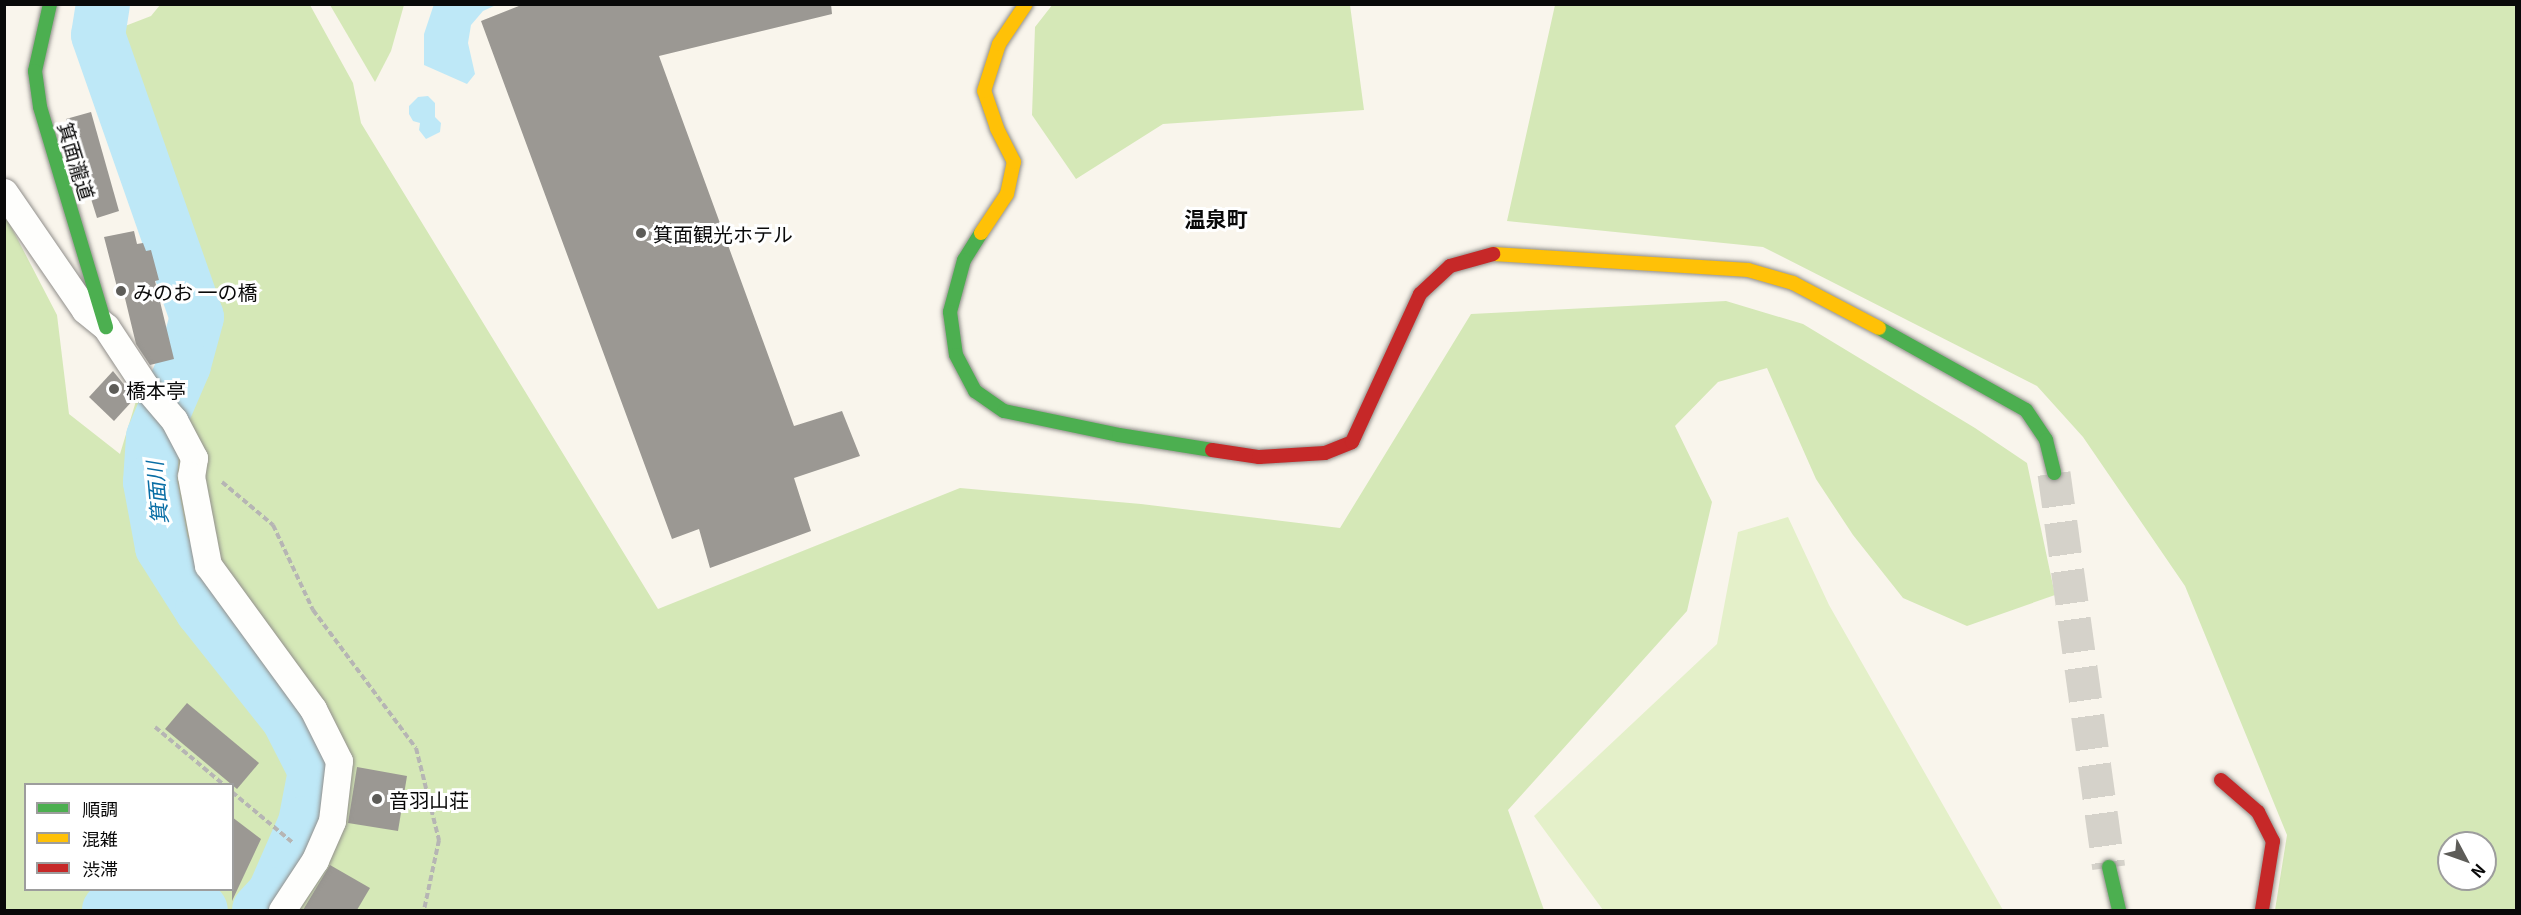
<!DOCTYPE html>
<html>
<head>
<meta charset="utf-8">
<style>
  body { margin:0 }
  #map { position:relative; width:2521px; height:915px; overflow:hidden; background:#f9f5ec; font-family:Georgia,"Noto Sans JP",serif }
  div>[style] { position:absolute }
  .green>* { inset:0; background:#e4f0c9 }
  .forest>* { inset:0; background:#d5e8b7 }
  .water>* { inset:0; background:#bee8f7 }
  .river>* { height:54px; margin:-27px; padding:0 27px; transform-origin:27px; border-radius:27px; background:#bee8f7 }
  .building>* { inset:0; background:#9b9893 }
  .secondary-tunnel>* { height:33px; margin-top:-16.5px; transform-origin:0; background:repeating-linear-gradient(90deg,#d5d2ca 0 33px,transparent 0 49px) }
  .path>* { height:4px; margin-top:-2px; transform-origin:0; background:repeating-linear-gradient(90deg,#b6b5b4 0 6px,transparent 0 9px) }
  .roads { filter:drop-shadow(0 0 2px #918f8b) drop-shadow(0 0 2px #918f8b) }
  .street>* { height:27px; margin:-13.5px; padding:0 13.5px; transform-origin:13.5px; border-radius:13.5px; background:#fefefc }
  .fast>* { height:14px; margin:-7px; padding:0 7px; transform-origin:7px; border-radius:7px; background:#4caf50 }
  .slow>* { height:14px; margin:-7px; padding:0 7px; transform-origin:7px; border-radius:7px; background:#ffc107 }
  .jam>* { height:14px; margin:-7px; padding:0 7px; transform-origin:7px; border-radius:7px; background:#c62828 }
  .dots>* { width:16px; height:16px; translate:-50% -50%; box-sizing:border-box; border:3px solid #fff; border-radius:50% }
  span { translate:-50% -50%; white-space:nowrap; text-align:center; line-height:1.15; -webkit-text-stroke:6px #fff; paint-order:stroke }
  .street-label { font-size:20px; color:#090909 }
  .poi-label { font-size:20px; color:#090909 }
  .left { translate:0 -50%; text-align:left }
  .neighbourhood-label { font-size:21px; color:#090909; font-weight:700 }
  .water-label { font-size:21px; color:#096ea5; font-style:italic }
  .frame { position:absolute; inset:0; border:6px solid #090909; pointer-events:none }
  .legend { position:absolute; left:24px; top:783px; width:210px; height:108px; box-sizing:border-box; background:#fff; border:2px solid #9d9d9d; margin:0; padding:8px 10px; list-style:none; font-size:18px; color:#090909 }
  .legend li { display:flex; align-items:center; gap:12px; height:30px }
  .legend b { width:30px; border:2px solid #9d9d9d }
  .north { position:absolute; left:2437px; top:831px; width:60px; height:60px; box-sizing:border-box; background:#fff; border:2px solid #9d9d9d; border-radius:50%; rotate:131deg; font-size:16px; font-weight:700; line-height:24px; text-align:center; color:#090909 }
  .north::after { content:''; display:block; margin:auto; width:21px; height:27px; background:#5d5c58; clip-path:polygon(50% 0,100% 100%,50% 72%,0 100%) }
</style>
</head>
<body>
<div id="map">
  <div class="green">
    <div style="clip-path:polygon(1788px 517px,1829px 605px,2003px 910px,1603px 910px,1534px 816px,1717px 644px,1738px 532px)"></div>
  </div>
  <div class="forest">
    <div style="clip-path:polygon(1053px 4px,1350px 5px,1364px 110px,1163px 124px,1076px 179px,1032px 115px,1035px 27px)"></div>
    <div style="clip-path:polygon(evenodd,160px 5px,310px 5px,353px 83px,361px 123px,658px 609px,960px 488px,1141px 504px,1340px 528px,1471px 314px,1726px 301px,1803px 324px,1975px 428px,2027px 463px,2055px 595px,1967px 626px,1903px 598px,1853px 535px,1816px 479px,1767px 368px,1718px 382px,1675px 426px,1712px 502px,1687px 611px,1508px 810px,1544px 910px,5px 910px,4px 213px,57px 315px,69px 414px,120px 454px,139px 391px,180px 415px,183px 398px,196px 365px,210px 314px,107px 33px,151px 16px,160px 5px,26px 784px,232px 784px,232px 890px,26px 890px,26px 784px)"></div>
    <div style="clip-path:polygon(330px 5px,404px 5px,391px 51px,375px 82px)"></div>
    <div style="clip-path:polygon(evenodd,1555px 5px,2516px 5px,2516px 910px,2275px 910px,2287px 835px,2185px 586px,2083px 437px,2037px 386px,1763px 247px,1507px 221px,1555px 5px,2449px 843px,2485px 843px,2485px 879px,2449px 879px,2449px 843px)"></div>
  </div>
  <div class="water">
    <div style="clip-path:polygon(434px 4px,496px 5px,483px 11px,471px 25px,468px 43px,475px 74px,467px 84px,424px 65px,424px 34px)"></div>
    <div style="clip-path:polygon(428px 96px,435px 103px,435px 117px,441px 123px,440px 132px,426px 139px,419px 130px,420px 123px,413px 121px,409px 114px,409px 106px,418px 97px)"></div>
  </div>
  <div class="river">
    <div style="left:103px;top:4px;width:31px;rotate:99deg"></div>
    <div style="left:98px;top:35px;width:299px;rotate:70.7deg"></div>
    <div style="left:197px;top:317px;width:50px;rotate:105.2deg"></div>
    <div style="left:184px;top:365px;width:78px;rotate:113.3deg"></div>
    <div style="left:153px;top:437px;width:45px;rotate:93.8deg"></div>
    <div style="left:150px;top:482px;width:66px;rotate:79.5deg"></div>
    <div style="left:162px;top:547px;width:75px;rotate:57.6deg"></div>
    <div style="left:202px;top:610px;width:138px;rotate:51.5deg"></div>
    <div style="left:288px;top:718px;width:59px;rotate:63deg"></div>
    <div style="left:315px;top:771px;width:53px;rotate:100.9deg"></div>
    <div style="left:305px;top:823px;width:77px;rotate:113.6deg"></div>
    <div style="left:274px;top:894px;width:22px;rotate:133deg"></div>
    <div style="left:109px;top:910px;width:37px;rotate:-29deg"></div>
    <div style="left:141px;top:892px;width:47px;rotate:9.9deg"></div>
    <div style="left:187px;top:900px;width:17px;rotate:36deg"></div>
  </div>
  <div class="building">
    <div style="clip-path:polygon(524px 4px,831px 4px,832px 14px,659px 56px,794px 426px,842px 411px,860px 456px,794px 478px,811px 531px,710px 568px,699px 529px,672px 539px,481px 21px)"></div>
    <div style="clip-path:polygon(91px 112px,119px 211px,97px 218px,66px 119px)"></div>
    <div style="clip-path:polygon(134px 231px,137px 244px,143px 243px,146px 251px,151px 250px,159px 280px,155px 281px,174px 359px,150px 365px,136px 344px,123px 290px,118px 291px,104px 237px)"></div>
    <div style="clip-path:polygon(113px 371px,135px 398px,114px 421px,89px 397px)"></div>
    <div style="clip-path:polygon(187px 703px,259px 763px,237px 789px,165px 729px)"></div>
    <div style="clip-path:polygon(357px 767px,407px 776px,398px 831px,348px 823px)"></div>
    <div style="clip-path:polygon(232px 817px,261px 839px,232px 901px)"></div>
    <div style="clip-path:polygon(330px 865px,370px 888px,357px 910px,303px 910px)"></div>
  </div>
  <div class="secondary-tunnel">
    <div style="left:2054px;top:473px;width:398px;rotate:82.1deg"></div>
  </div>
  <div class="path">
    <div style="left:222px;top:482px;width:67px;rotate:40.1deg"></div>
    <div style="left:273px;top:525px;width:94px;rotate:64.8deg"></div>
    <div style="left:313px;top:610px;width:172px;rotate:53.3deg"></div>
    <div style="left:416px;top:748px;width:95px;rotate:76deg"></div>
    <div style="left:439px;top:840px;width:72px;rotate:102.1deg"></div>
    <div style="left:155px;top:727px;width:89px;rotate:40deg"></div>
    <div style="left:232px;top:792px;width:78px;rotate:39.8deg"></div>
  </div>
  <div class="roads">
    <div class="street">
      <div style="left:4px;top:192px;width:143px;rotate:55.5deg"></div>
      <div style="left:85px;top:310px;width:27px;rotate:39deg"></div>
      <div style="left:106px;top:327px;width:71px;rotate:56.5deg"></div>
      <div style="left:145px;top:386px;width:45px;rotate:49.5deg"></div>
      <div style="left:174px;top:420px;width:43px;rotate:62.2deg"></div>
      <div style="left:194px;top:458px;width:18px;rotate:99deg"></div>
      <div style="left:191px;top:476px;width:91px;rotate:79.2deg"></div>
      <div style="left:208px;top:565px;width:178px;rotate:53.9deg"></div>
      <div style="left:313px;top:709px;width:58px;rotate:63.4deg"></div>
      <div style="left:339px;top:761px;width:60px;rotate:96.7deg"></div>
      <div style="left:332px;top:821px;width:43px;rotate:113.6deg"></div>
      <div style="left:315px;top:860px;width:60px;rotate:123.4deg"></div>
    </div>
    <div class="fast">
      <div style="left:50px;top:4px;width:69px;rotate:102.6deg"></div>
      <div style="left:35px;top:71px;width:36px;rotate:82deg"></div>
      <div style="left:40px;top:107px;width:230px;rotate:73.3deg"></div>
      <div style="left:981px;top:233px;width:32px;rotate:122deg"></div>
      <div style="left:964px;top:260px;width:54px;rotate:105.1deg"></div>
      <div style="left:950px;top:312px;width:43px;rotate:82.1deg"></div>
      <div style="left:956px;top:355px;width:41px;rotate:62.2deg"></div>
      <div style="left:975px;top:391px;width:35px;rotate:35deg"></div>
      <div style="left:1004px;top:411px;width:117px;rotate:11.8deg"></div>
      <div style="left:1119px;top:435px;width:94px;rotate:9.2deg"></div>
      <div style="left:1879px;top:328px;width:168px;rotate:29.2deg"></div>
      <div style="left:2026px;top:410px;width:36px;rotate:56deg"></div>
      <div style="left:2046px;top:440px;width:34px;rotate:76deg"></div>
      <div style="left:2109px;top:867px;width:44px;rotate:76.9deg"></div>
    </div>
    <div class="slow">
      <div style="left:981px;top:233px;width:47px;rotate:-56.3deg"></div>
      <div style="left:1007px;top:194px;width:33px;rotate:-78deg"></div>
      <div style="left:1014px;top:162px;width:38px;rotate:-117deg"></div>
      <div style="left:997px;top:128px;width:39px;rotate:-109deg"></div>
      <div style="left:984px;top:91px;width:49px;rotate:-72.3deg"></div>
      <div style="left:999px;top:44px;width:48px;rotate:-56deg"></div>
      <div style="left:1493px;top:254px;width:256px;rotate:3.6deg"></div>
      <div style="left:1748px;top:270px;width:47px;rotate:16.1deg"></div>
      <div style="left:1793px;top:283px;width:97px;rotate:27.6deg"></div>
    </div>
    <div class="jam">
      <div style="left:1212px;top:450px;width:48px;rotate:8.5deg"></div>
      <div style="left:1259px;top:457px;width:66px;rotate:-3.5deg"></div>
      <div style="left:1325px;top:453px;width:29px;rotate:-22deg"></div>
      <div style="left:1352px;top:442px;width:163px;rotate:-65.3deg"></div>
      <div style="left:1420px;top:294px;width:41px;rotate:-43deg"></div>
      <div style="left:1450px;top:266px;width:45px;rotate:-15.6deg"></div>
      <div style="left:2221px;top:780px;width:49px;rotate:40.9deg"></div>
      <div style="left:2258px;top:812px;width:33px;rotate:63deg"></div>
      <div style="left:2273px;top:841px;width:70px;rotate:99.1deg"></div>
    </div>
  </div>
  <div class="dots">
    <div style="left:641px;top:233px;background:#5d5c58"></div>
    <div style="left:121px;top:291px;background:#5d5c58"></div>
    <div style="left:114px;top:389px;background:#5d5c58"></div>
    <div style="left:377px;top:799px;background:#5d5c58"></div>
  </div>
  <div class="street-label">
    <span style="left:77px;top:161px;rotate:73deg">箕面瀧道</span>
  </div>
  <div class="poi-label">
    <span class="left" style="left:653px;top:233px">箕面観光ホテル</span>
    <span class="left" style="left:133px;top:291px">みのお 一の橋</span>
    <span class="left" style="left:126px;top:389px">橋本亭</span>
    <span class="left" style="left:389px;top:799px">音羽山荘</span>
  </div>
  <div class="neighbourhood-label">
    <span style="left:1216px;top:218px">温泉町</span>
  </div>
  <div class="water-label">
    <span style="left:156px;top:493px;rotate:-95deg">箕面川</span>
  </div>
  <div class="frame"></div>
  <ul class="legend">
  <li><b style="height:8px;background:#4caf50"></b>順調</li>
  <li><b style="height:8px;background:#ffc107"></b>混雑</li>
  <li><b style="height:8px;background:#c62828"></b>渋滞</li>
  </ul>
  <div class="north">N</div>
</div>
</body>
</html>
